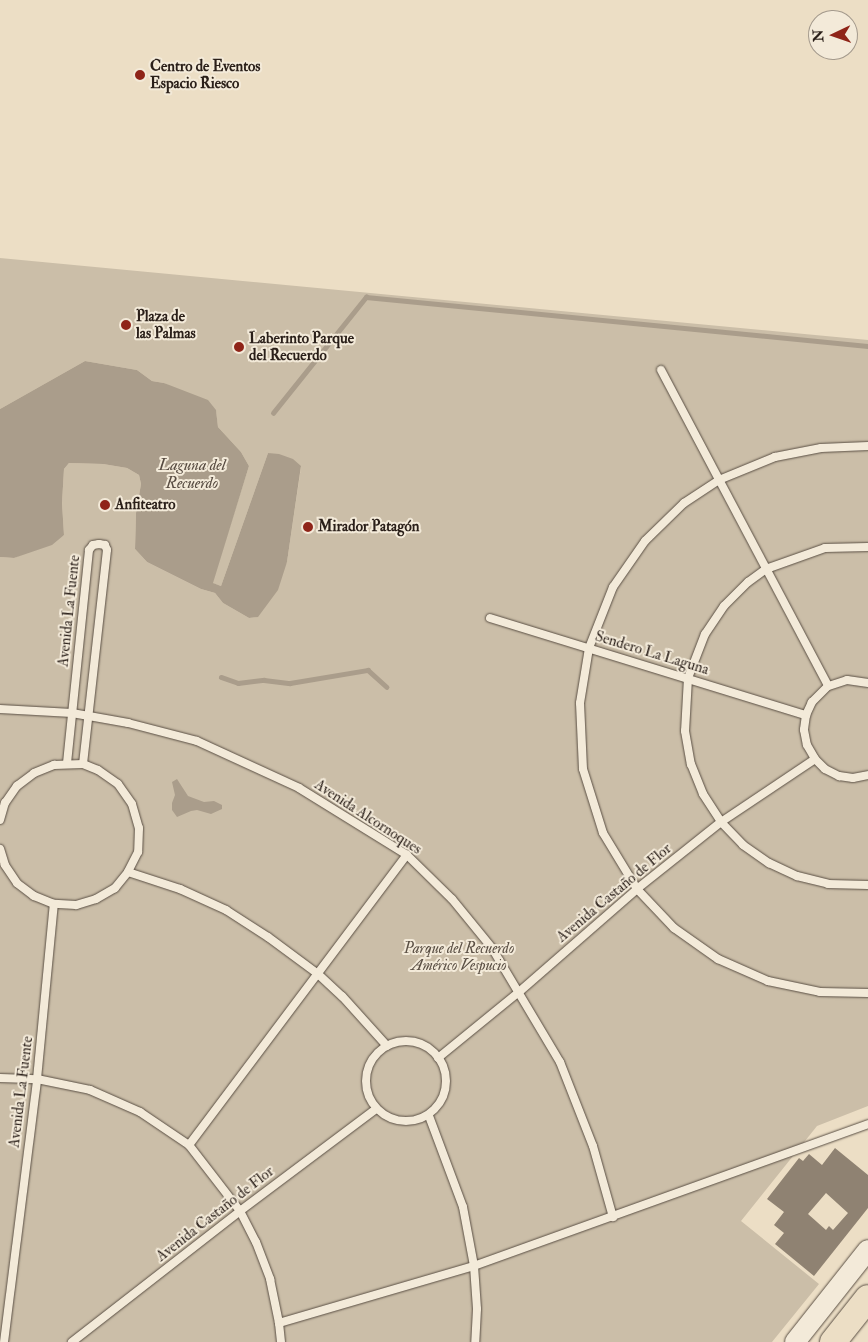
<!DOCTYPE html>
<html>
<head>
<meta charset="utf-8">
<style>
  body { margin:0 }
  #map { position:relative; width:868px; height:1342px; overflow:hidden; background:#ecdec5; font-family:"IM FELL Double Pica",serif }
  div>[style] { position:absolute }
  .green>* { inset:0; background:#cbbea8 }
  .water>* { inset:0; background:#aa9d8b }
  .stream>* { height:4.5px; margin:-2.25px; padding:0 2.25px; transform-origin:2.25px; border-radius:2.25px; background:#aa9d8b }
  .building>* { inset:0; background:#8f8272 }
  .roads { filter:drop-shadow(0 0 1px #5a4f44) drop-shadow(0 0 1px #5a4f44) }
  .lane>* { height:8px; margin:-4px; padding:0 4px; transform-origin:4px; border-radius:4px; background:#f3ead9 }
  .lane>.ring { margin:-4px; padding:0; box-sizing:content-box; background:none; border:8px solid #f3ead9; border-radius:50% }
  .secondary>* { height:20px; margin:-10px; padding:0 10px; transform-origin:10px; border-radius:10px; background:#f3ead9 }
  .highway>* { height:26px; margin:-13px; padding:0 13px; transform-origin:13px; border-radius:13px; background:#ecdec5 }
  .dots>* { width:14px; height:14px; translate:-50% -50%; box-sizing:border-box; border:2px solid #f3ead9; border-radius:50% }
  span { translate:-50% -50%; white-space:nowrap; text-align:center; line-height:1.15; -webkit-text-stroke:4px #f3ead9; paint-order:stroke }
  .poi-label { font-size:15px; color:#2a1f19; font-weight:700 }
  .left { translate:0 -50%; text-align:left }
  .street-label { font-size:15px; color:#2a1f19 }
  .park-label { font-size:15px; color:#5a4f44; font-style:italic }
  .water-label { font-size:16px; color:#574b41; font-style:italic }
  .north { position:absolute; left:808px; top:10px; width:50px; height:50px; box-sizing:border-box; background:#f3ead9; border:1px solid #a3998c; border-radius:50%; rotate:267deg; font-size:14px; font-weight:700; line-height:20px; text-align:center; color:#2a1f19 }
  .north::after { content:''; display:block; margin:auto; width:18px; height:22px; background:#8f2418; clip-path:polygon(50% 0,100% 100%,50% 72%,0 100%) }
</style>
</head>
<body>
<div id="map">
  <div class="green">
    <div style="clip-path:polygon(0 258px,868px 340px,868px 1106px,817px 1126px,741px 1221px,819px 1284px,772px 1342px,0 1342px,0 557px,14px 558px,64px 535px,62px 503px,64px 469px,69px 463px,103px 464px,127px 468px,139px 475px,141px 484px,136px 513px,135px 549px,147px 562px,201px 589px,215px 593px,223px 603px,249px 618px,257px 617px,287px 562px,301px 467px,268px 453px,221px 586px,212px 583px,249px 466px,241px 452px,218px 427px,216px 411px,164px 383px,152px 381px,137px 370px,85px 361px,0 409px)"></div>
  </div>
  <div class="water">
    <div style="clip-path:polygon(85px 361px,137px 370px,152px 381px,164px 383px,208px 400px,216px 410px,218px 427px,241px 452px,249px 466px,213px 583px,221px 586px,268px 453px,279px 454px,293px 459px,301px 466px,287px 562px,278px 590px,258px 617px,249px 618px,223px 603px,215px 593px,201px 589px,147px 562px,135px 549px,136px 513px,141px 484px,139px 475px,127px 468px,103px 464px,69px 463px,64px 469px,62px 503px,64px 535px,52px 545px,14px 558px,0 557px,0 409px)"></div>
    <div style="clip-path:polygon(177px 779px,188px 796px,204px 802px,214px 801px,222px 805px,222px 809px,211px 814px,197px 810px,191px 811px,177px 817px,172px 810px,172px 803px,175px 795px,172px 782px)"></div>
  </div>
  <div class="stream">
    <div style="left:273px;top:413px;width:149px;rotate:-51.3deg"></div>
    <div style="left:366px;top:297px;width:504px;rotate:5.57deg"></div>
    <div style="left:221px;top:677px;width:18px;rotate:19deg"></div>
    <div style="left:238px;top:683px;width:26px;rotate:-7deg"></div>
    <div style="left:264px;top:680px;width:26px;rotate:7deg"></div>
    <div style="left:290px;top:683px;width:79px;rotate:-9.5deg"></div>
    <div style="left:368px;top:670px;width:25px;rotate:42deg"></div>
  </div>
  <div class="building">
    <div style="clip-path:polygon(evenodd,835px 1148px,868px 1175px,868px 1208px,814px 1276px,775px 1244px,784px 1233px,774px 1225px,784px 1212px,767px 1199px,799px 1158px,803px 1161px,809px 1154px,822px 1165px,835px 1148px,826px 1193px,848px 1213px,833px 1230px,829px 1226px,826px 1230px,808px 1214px,826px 1193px)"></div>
  </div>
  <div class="roads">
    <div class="lane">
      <div style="left:661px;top:370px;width:357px;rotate:62.1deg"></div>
      <div style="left:868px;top:446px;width:47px;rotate:177.6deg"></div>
      <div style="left:821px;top:448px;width:47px;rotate:168.9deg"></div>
      <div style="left:775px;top:457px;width:61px;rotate:157.7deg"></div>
      <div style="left:719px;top:480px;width:42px;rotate:146.7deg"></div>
      <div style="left:684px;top:503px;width:54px;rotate:135.7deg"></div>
      <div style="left:645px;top:541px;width:56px;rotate:124.8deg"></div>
      <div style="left:613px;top:587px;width:66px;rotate:111.5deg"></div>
      <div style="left:589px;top:648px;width:56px;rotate:99.3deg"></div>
      <div style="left:580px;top:703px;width:66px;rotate:87.4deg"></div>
      <div style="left:583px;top:769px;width:67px;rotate:72.6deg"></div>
      <div style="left:603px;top:833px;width:66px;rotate:58.7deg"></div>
      <div style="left:637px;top:889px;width:54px;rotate:46.5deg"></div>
      <div style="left:674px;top:928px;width:54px;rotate:35.2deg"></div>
      <div style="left:718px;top:959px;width:55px;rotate:23.7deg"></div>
      <div style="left:768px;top:981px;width:53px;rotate:11.9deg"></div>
      <div style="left:820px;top:992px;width:48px;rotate:1.2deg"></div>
      <div style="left:868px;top:547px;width:43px;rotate:178.7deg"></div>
      <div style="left:825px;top:548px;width:63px;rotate:160.4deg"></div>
      <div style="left:766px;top:569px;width:22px;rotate:144deg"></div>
      <div style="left:748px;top:582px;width:34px;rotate:135deg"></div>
      <div style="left:724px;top:606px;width:34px;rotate:124deg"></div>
      <div style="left:705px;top:634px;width:47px;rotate:111.1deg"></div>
      <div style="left:688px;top:678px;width:53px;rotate:93.2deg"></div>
      <div style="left:685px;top:731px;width:34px;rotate:80deg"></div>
      <div style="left:691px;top:764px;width:32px;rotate:68deg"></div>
      <div style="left:703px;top:794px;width:33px;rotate:57deg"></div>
      <div style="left:721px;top:822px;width:32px;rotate:46deg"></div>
      <div style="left:743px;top:845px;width:32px;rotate:35deg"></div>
      <div style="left:769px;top:863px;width:31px;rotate:25deg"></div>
      <div style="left:797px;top:876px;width:32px;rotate:14deg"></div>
      <div style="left:828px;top:884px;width:40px;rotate:1.4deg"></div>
      <div style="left:490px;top:618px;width:331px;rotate:17.1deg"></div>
      <div style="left:868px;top:683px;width:21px;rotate:-172deg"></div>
      <div style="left:847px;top:680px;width:20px;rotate:162deg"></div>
      <div style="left:828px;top:686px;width:23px;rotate:135deg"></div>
      <div style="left:812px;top:702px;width:14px;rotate:115deg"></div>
      <div style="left:806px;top:715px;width:15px;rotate:98deg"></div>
      <div style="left:804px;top:730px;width:15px;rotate:79deg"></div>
      <div style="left:807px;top:745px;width:16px;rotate:60deg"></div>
      <div style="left:815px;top:759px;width:14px;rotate:45deg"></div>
      <div style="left:825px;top:769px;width:16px;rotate:27deg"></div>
      <div style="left:839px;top:776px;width:14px;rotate:8deg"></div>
      <div style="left:853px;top:778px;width:15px;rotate:-11deg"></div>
      <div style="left:0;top:709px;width:72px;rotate:3.2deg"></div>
      <div style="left:72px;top:713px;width:57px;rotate:10.1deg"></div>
      <div style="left:128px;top:723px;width:71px;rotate:14.6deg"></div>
      <div style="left:197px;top:741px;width:112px;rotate:24.7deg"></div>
      <div style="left:299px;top:788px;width:127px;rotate:31.8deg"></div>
      <div style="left:407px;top:855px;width:63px;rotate:44.4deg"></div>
      <div style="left:452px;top:899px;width:63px;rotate:50.8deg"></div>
      <div style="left:492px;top:948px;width:133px;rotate:59.2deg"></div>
      <div style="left:560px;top:1062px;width:90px;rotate:68.6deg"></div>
      <div style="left:593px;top:1146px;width:74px;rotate:74.3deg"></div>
      <div style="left:67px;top:763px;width:214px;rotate:-84.1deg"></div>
      <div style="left:89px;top:550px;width:6px;rotate:-51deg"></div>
      <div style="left:93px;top:545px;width:6px;rotate:-9deg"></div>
      <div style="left:99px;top:544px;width:6px;rotate:9deg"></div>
      <div style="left:105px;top:545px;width:5px;rotate:68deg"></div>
      <div style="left:107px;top:550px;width:215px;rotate:96.4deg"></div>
      <div style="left:0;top:820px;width:18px;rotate:-74deg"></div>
      <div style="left:5px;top:803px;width:21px;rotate:-55deg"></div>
      <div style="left:17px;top:786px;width:21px;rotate:-37deg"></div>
      <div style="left:34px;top:773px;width:22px;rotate:-22deg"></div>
      <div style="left:54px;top:765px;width:29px;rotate:-2deg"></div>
      <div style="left:83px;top:764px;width:16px;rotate:22deg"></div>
      <div style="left:98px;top:770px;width:24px;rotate:35deg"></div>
      <div style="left:118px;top:784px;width:24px;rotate:55deg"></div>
      <div style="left:132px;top:804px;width:25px;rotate:74deg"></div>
      <div style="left:139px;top:828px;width:24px;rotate:92deg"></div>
      <div style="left:138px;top:852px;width:22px;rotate:117deg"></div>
      <div style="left:128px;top:872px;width:21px;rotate:129deg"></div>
      <div style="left:115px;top:888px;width:22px;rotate:150deg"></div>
      <div style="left:96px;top:899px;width:21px;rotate:163deg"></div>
      <div style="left:76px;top:905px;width:22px;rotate:-177deg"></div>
      <div style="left:54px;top:904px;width:22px;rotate:-158deg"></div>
      <div style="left:34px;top:896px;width:21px;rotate:-143deg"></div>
      <div style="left:17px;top:883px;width:22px;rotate:-124deg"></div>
      <div style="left:5px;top:865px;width:17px;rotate:-107deg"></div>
      <div style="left:128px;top:872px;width:55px;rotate:18.1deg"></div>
      <div style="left:180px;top:889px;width:51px;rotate:24.5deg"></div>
      <div style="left:226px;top:910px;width:50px;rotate:32.7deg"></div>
      <div style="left:268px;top:937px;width:62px;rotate:36.5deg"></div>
      <div style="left:318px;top:974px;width:33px;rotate:43deg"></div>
      <div style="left:342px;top:996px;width:67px;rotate:48deg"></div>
      <div class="ring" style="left:366px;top:1041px;width:72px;height:72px"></div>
      <div style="left:438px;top:1058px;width:104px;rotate:-39.2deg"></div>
      <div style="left:519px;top:992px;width:157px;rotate:-41.1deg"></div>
      <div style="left:637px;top:889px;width:107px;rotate:-38.6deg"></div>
      <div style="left:721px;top:822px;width:113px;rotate:-33.8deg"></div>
      <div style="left:0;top:1078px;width:37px;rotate:2deg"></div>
      <div style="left:37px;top:1079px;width:54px;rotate:11.7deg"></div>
      <div style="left:90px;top:1090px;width:55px;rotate:23.7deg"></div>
      <div style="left:140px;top:1112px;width:59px;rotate:34deg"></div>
      <div style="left:189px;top:1145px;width:83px;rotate:52.3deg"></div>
      <div style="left:240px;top:1211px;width:35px;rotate:63deg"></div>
      <div style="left:256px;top:1242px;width:40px;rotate:69deg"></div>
      <div style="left:270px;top:1279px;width:45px;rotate:78.4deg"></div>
      <div style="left:279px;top:1323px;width:19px;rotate:84deg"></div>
      <div style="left:429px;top:1116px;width:97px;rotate:69.5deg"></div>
      <div style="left:463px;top:1207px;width:60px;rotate:79.4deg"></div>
      <div style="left:474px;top:1266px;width:43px;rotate:86deg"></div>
      <div style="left:477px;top:1309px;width:33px;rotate:93deg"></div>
      <div style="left:189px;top:1145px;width:363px;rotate:-53.1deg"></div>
      <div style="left:279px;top:1323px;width:203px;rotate:-16.3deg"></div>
      <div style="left:474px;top:1266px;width:419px;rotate:-19.8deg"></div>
      <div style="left:4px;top:1342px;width:265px;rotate:-82.8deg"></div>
      <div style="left:37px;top:1079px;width:176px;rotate:-84.5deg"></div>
      <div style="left:72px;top:1342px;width:213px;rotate:-37.9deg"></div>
      <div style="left:240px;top:1211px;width:170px;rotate:-36.9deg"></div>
    </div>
    <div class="secondary">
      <div style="left:795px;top:1342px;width:117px;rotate:-51.6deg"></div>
    </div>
    <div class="highway">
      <div style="left:833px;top:1342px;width:56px;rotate:-51.5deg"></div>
    </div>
  </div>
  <div class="dots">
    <div style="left:140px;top:75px;background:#8f2418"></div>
    <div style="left:126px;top:325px;background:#8f2418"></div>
    <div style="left:239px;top:347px;background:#8f2418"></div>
    <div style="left:105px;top:505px;background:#8f2418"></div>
    <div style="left:308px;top:527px;background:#8f2418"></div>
  </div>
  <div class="poi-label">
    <span class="left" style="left:150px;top:75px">Centro de Eventos<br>Espacio Riesco</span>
    <span class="left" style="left:136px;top:325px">Plaza de<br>las Palmas</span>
    <span class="left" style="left:249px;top:347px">Laberinto Parque<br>del Recuerdo</span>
    <span class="left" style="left:115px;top:505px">Anfiteatro</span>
    <span class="left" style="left:318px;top:527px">Mirador Patagón</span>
  </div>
  <div class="street-label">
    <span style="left:69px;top:611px;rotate:-84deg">Avenida La Fuente</span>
    <span style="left:652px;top:653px;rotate:17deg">Sendero La Laguna</span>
    <span style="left:368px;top:817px;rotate:33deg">Avenida Alcornoques</span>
    <span style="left:614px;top:893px;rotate:-40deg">Avenida Castaño de Flor</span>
    <span style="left:21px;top:1092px;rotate:-83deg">Avenida La Fuente</span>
    <span style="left:215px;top:1214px;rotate:-38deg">Avenida Castaño de Flor</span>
  </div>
  <div class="park-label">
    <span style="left:459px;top:957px">Parque del Recuerdo<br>Américo Vespucio</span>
  </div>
  <div class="water-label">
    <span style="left:192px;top:474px">Laguna del<br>Recuerdo</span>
  </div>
  <div class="north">N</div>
</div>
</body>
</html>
